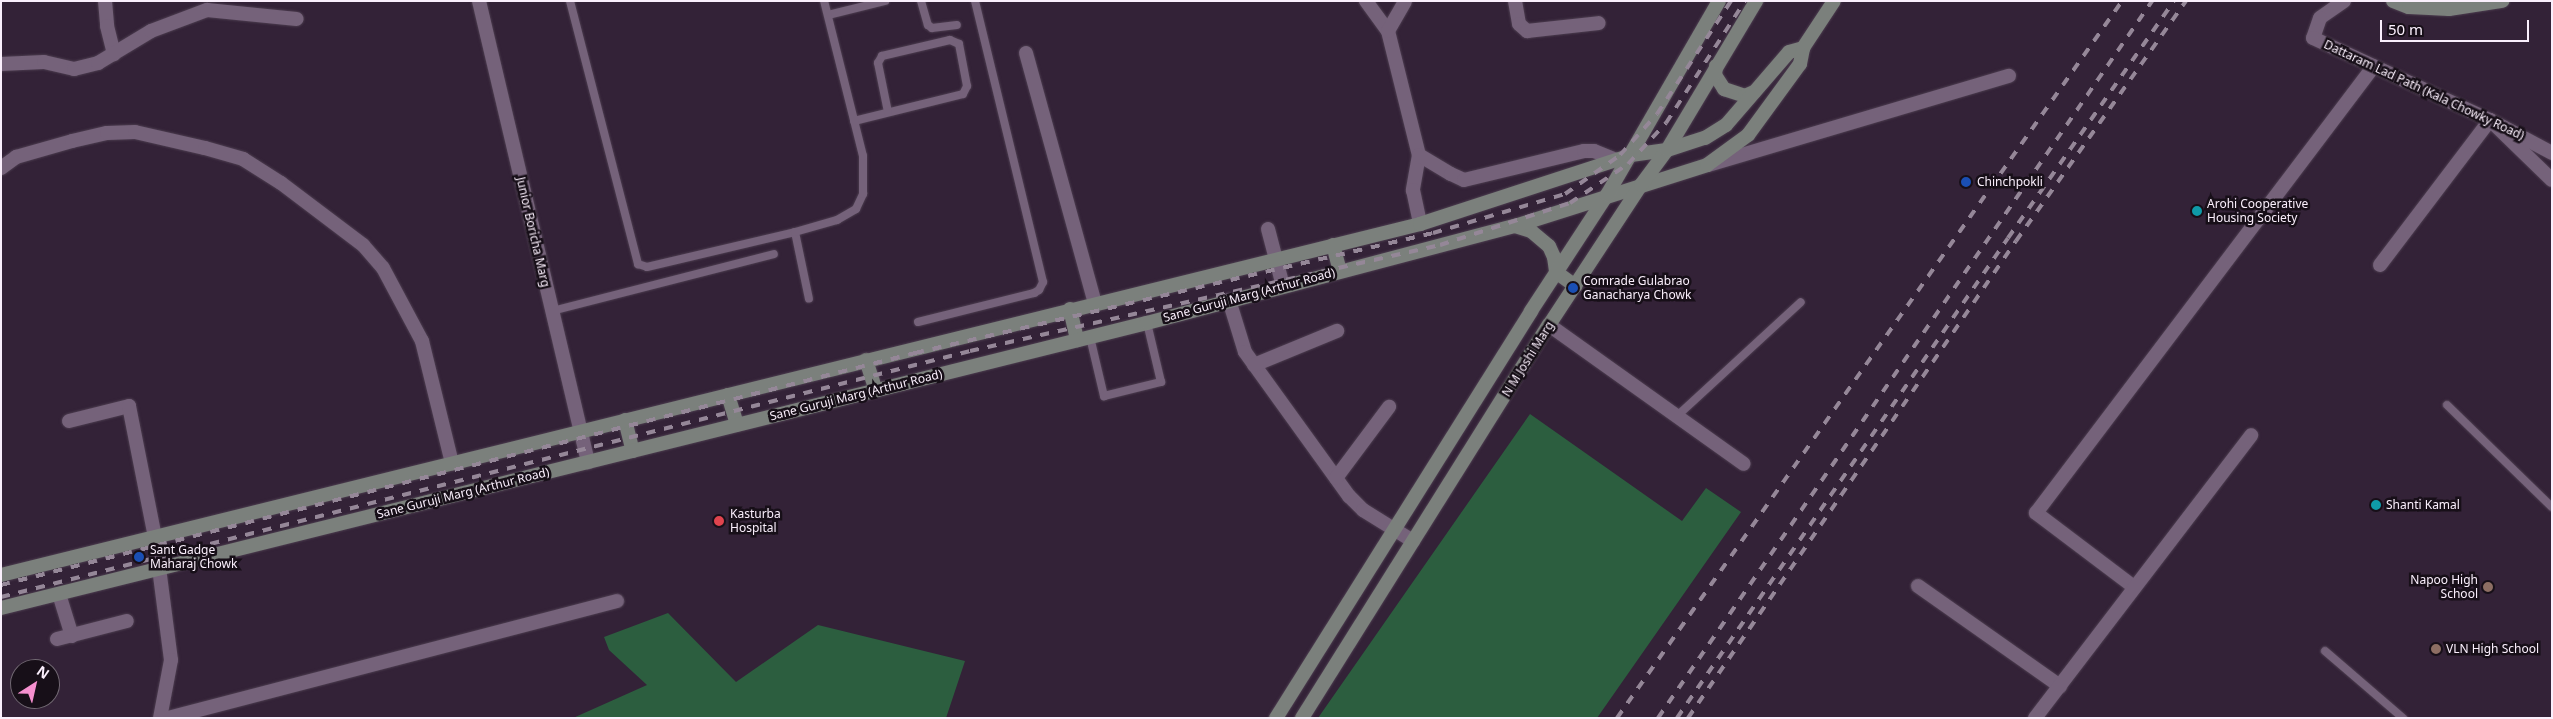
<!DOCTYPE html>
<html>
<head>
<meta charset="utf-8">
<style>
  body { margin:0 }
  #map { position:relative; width:2553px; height:719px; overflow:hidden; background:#332237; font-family:"Noto Sans",sans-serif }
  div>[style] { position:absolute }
  .green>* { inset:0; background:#2c5e3f }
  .roads { filter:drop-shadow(0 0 1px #4c3d4f) drop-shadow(0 0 1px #4c3d4f) }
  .service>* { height:8px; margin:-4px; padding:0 4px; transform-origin:4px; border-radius:4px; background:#75627a }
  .minor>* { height:14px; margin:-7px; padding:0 7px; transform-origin:7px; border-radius:7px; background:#75627a }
  .secondary>* { height:14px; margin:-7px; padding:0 7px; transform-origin:7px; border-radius:7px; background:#7b807c }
  .rail>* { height:4px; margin-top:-2px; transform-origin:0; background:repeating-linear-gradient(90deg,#958798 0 9px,transparent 0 18px) }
  .dots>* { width:14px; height:14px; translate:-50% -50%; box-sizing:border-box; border:2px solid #170f18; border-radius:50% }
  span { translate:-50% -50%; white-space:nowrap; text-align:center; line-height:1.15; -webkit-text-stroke:5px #170f18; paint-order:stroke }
  .street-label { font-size:12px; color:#faeffc }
  .poi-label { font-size:12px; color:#faeffc }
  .left { translate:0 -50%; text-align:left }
  .right { translate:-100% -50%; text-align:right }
  .frame { position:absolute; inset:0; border:2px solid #faeffc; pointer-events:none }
  .north { position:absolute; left:10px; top:659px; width:50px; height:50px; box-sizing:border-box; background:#170f18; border:1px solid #726973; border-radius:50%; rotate:35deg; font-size:14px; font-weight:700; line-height:20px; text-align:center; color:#faeffc }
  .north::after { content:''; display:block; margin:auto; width:18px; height:22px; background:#f690cf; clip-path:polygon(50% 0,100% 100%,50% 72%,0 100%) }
  .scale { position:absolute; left:2380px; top:20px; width:149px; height:22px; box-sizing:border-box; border:2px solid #faeffc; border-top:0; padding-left:6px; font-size:15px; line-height:18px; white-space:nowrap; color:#faeffc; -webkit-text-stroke:4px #170f18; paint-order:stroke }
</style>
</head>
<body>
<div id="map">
  <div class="green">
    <div style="clip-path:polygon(1530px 414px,1682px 521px,1706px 488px,1741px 512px,1597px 718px,1318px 718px)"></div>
    <div style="clip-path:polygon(668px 613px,736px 682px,818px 625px,965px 661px,946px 718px,573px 718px,647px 685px,609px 650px,604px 637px)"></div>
  </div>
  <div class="roads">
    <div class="service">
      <div style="left:570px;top:1px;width:272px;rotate:75.5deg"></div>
      <div style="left:638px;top:264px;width:9px;rotate:18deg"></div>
      <div style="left:647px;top:267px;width:152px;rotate:-13.3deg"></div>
      <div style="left:795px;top:232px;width:68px;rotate:78.2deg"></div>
      <div style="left:921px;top:1px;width:25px;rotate:74deg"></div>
      <div style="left:928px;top:25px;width:5px;rotate:37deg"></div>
      <div style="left:932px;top:28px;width:25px;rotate:-7deg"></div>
      <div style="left:828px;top:15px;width:59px;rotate:-13.8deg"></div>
      <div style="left:854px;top:121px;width:112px;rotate:-13.9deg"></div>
      <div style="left:963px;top:94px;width:9px;rotate:-63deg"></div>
      <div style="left:967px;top:86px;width:43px;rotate:-100.8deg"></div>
      <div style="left:959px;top:44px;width:10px;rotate:-156deg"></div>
      <div style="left:950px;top:40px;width:70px;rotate:166.8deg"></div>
      <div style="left:882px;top:56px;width:8px;rotate:120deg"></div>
      <div style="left:878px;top:63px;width:50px;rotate:78.5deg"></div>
      <div style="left:795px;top:232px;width:44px;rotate:-15.9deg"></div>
      <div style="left:837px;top:220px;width:22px;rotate:-30deg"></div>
      <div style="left:856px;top:209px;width:17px;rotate:-65deg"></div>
      <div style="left:863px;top:194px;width:38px;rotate:-90deg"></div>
      <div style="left:863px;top:156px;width:160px;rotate:-104.1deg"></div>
      <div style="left:552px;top:311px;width:229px;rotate:-14.4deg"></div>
      <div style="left:918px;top:322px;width:120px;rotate:-14deg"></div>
      <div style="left:1034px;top:293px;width:6px;rotate:-31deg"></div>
      <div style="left:1039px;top:290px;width:9px;rotate:-63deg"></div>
      <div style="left:1043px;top:282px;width:289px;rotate:-103.6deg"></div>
      <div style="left:1090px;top:337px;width:61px;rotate:76.7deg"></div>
      <div style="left:1104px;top:396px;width:59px;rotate:-13.8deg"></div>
      <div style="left:1161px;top:382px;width:61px;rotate:-103.3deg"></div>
      <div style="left:2447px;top:405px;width:146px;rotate:44.2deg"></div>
      <div style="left:1677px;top:416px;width:168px;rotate:-42.6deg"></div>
      <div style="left:2325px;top:651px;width:103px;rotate:40.7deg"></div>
    </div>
    <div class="minor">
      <div style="left:105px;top:1px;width:25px;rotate:85deg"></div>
      <div style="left:107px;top:26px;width:29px;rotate:76deg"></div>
      <div style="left:479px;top:1px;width:474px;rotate:76.7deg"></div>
      <div style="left:1366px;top:1px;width:37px;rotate:54deg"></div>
      <div style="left:1388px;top:31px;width:128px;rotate:76deg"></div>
      <div style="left:1419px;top:155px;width:36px;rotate:100deg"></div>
      <div style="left:1413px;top:190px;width:35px;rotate:78deg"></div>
      <div style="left:1515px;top:1px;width:23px;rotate:80deg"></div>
      <div style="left:1519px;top:24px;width:11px;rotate:41deg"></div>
      <div style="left:1527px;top:31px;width:72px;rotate:-6.3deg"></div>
      <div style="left:2344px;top:1px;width:29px;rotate:145deg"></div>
      <div style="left:2320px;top:18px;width:21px;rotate:109deg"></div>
      <div style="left:2313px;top:38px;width:195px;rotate:24.9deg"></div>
      <div style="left:2490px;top:120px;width:70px;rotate:28deg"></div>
      <div style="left:1388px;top:31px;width:34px;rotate:-60deg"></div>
      <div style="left:1026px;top:53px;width:259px;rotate:74.6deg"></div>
      <div style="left:1px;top:64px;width:43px;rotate:-2.7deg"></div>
      <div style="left:44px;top:62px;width:31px;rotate:13deg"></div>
      <div style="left:74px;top:69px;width:25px;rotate:-14deg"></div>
      <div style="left:98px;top:63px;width:62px;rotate:-31.1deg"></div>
      <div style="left:151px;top:31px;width:60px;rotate:-20.6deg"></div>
      <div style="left:207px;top:10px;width:90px;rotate:5.7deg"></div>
      <div style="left:1419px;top:155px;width:37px;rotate:31deg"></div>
      <div style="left:1451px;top:174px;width:14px;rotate:25deg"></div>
      <div style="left:1464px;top:180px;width:123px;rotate:-13.6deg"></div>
      <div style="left:1584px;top:151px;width:10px"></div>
      <div style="left:1594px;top:151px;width:24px;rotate:22deg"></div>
      <div style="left:1708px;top:165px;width:314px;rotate:-16.5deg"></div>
      <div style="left:1px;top:168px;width:19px;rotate:-36deg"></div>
      <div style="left:16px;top:157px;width:58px;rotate:-15.9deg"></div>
      <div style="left:72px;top:141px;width:36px;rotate:-13deg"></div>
      <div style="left:107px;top:133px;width:28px;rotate:-2deg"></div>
      <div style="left:135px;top:132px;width:72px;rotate:12.9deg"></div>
      <div style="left:205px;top:148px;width:40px;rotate:16deg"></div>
      <div style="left:243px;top:159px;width:45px;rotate:32.3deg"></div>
      <div style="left:281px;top:183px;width:103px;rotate:37.1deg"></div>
      <div style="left:363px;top:245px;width:30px;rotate:49deg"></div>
      <div style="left:383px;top:268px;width:83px;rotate:61.9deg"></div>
      <div style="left:422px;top:341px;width:126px;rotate:76.2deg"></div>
      <div style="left:1268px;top:229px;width:59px;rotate:75.3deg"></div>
      <div style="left:2380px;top:265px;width:182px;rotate:-52.8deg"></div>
      <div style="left:2490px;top:120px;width:86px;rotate:44.1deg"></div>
      <div style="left:1229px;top:300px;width:54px;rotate:72.9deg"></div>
      <div style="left:1245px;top:352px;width:178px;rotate:54.2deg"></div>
      <div style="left:1349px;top:496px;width:20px;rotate:45deg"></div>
      <div style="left:1363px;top:510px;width:59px;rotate:31.8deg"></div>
      <div style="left:1549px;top:325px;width:239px;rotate:35.5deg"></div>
      <div style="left:1254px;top:365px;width:90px;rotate:-22.3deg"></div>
      <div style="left:69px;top:421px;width:62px;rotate:-14deg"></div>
      <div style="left:129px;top:406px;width:134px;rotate:78.8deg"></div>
      <div style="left:155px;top:537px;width:124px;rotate:82.6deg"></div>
      <div style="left:171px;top:660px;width:59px;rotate:100.7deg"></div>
      <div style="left:1336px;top:478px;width:89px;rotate:-53.3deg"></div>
      <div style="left:1918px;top:586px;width:174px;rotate:35.2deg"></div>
      <div style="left:2134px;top:587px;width:123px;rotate:-142.9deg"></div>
      <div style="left:2036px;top:513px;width:560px;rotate:-52.91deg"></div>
      <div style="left:59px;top:594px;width:44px;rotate:72.8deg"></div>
      <div style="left:57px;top:639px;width:72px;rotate:-14.4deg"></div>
      <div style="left:168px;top:718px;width:464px;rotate:-14.6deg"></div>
      <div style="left:2035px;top:718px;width:356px;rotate:-52.6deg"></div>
    </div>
    <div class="secondary">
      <div style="left:2393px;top:1px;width:17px;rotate:21deg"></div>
      <div style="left:2409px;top:7px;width:40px;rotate:2.9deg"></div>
      <div style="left:2449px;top:9px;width:54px;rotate:-8.6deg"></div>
      <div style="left:1716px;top:66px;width:9px;rotate:96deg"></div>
      <div style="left:1715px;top:75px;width:17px;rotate:57deg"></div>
      <div style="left:1724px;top:89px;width:22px;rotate:18deg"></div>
      <div style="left:1745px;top:96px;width:10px;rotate:-24deg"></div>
      <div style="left:1515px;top:226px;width:17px;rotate:17deg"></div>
      <div style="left:1531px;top:231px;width:23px;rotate:40deg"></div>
      <div style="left:1549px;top:246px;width:12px;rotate:66deg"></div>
      <div style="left:1554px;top:257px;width:15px;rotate:82deg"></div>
      <div style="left:1556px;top:272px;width:24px;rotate:36deg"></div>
      <div style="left:1333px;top:245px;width:27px;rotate:75deg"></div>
      <div style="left:1070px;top:309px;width:32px;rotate:77deg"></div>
      <div style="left:866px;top:360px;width:32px;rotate:72deg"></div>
      <div style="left:728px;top:395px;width:31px;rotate:73deg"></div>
      <div style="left:625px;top:420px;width:32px;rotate:76deg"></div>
      <div style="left:1px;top:575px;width:1462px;rotate:-13.89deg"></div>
      <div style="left:1420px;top:224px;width:222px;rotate:-18.1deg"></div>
      <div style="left:1631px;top:155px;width:36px;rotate:-8deg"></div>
      <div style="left:1667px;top:150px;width:40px;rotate:-18deg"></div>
      <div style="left:1705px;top:138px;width:25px;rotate:-32deg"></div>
      <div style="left:1726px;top:125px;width:96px;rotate:-49.2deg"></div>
      <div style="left:1789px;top:52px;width:15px;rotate:-16deg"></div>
      <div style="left:1px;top:608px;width:1181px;rotate:-13.97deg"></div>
      <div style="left:1147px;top:323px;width:381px;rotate:-14.8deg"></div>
      <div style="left:1515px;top:226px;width:201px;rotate:-17.6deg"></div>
      <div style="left:1707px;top:165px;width:51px;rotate:-36.2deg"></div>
      <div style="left:1748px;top:135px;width:88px;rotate:-53.8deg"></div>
      <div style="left:1800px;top:64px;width:16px;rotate:-79deg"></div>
      <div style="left:1803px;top:48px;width:56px;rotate:-56.6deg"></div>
      <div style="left:1276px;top:718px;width:480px;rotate:-57.9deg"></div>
      <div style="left:1531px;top:311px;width:139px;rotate:-56.8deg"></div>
      <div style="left:1607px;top:195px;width:224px;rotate:-60deg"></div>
      <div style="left:1302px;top:718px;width:464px;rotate:-57.9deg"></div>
      <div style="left:1549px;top:325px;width:168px;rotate:-56.7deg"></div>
      <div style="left:1641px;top:185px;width:44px;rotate:-53.4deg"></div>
      <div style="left:1667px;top:150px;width:174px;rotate:-59.1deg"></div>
    </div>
  </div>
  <div class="rail">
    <div style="left:1px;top:585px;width:943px;rotate:-14.24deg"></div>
    <div style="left:915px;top:353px;width:532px;rotate:-13.04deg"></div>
    <div style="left:1433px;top:233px;width:138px;rotate:-16.5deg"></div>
    <div style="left:1565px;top:194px;width:67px;rotate:-35.3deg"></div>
    <div style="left:1620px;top:155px;width:55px;rotate:-47.9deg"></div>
    <div style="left:1657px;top:114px;width:135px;rotate:-56.8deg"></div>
    <div style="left:1px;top:597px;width:1000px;rotate:-14.24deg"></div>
    <div style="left:970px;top:351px;width:482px;rotate:-12.7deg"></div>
    <div style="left:1440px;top:245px;width:137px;rotate:-17.9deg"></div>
    <div style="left:1570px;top:203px;width:70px;rotate:-33.9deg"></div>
    <div style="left:1628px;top:164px;width:56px;rotate:-47.2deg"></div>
    <div style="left:1666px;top:123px;width:145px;rotate:-57.1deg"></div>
    <div style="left:1617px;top:718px;width:877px;rotate:-54.84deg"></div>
    <div style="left:1658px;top:718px;width:871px;rotate:-55.43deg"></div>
    <div style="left:1677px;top:718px;width:583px;rotate:-55.41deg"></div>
    <div style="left:2008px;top:238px;width:289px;rotate:-55deg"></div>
    <div style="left:1688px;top:718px;width:579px;rotate:-55.49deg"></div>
    <div style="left:2016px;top:241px;width:294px;rotate:-54.7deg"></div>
  </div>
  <div class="dots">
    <div style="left:1966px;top:182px;background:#1a4fb4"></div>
    <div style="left:2197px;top:211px;background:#0f9aa8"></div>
    <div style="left:1573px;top:288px;background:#1a4fb4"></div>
    <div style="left:2376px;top:505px;background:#0f9aa8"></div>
    <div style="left:719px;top:521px;background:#e0444e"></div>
    <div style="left:139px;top:557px;background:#1a4fb4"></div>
    <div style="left:2488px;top:587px;background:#8d6e63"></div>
    <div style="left:2436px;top:649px;background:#8d6e63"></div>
  </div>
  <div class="street-label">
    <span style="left:2424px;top:90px;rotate:25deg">Dattaram Lad Path (Kala Chowky Road)</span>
    <span style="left:533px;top:232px;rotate:77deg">Junior Boricha Marg</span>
    <span style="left:1249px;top:295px;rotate:-15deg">Sane Guruji Marg (Arthur Road)</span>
    <span style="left:1528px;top:359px;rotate:-58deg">N M Joshi Marg</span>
    <span style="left:856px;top:395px;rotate:-14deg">Sane Guruji Marg (Arthur Road)</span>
    <span style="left:463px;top:493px;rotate:-14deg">Sane Guruji Marg (Arthur Road)</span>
  </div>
  <div class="poi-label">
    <span class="left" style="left:1977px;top:182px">Chinchpokli</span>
    <span class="left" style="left:2207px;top:211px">Arohi Cooperative<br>Housing Society</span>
    <span class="left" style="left:1583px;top:288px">Comrade Gulabrao<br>Ganacharya Chowk</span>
    <span class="left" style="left:2386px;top:505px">Shanti Kamal</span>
    <span class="left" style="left:730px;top:521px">Kasturba<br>Hospital</span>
    <span class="left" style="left:150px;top:557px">Sant Gadge<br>Maharaj Chowk</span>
    <span class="right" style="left:2478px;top:587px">Napoo High<br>School</span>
    <span class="left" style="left:2446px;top:649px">VLN High School</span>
  </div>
  <div class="frame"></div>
  <div class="north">N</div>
  <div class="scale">50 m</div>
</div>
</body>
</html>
